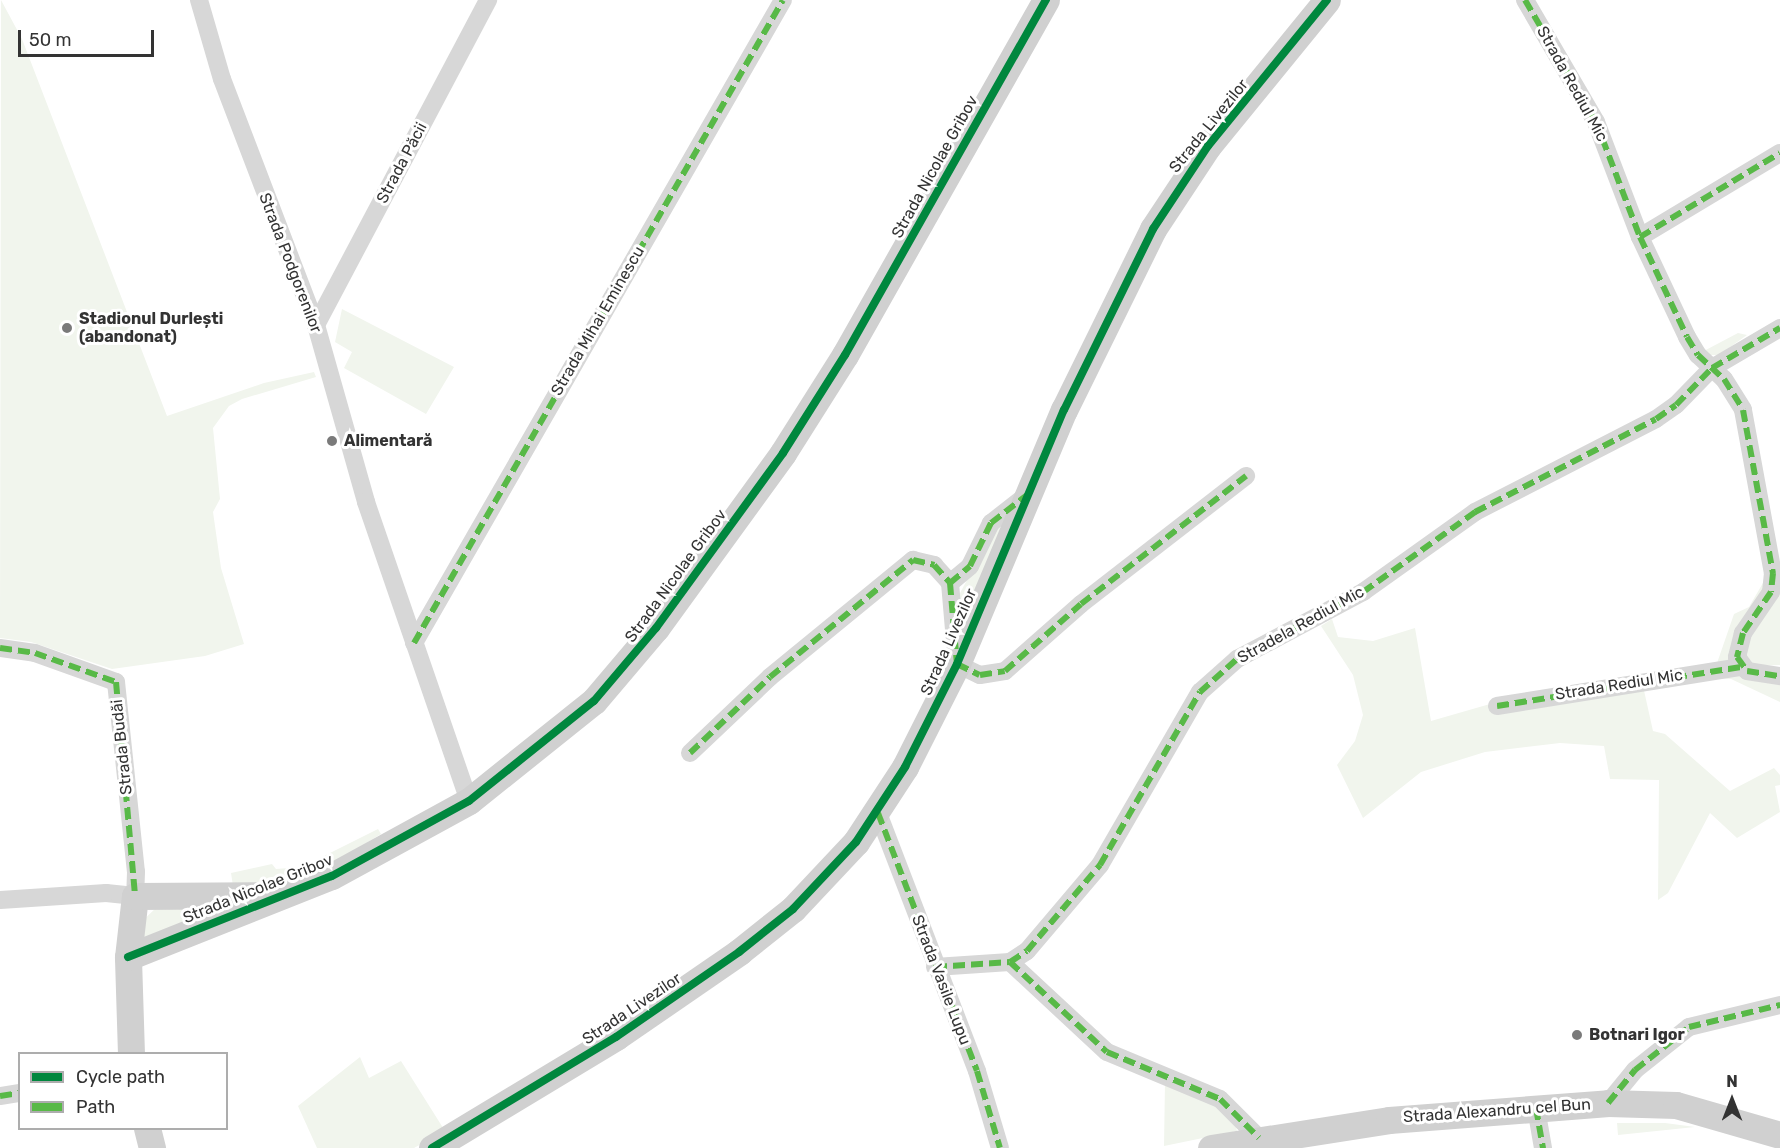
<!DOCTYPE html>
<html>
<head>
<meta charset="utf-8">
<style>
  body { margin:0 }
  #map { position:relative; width:1780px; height:1148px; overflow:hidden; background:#fff; font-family:Rubik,sans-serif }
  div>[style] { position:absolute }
  .green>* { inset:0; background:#f1f5ed }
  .street>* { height:18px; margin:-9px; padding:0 9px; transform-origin:9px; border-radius:9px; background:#d7d7d7 }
  .secondary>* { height:27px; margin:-13.5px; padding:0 13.5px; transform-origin:13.5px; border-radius:13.5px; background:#d0d0d0 }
  .quiet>* { height:6px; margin-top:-3px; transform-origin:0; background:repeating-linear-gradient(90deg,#58b947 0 12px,transparent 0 18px) }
  .cycleway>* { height:8px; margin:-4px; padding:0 4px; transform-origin:4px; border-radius:4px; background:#00873e }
  .dots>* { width:16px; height:16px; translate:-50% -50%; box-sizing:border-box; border:3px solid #fff; border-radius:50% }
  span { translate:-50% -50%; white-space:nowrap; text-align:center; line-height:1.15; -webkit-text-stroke:6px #fff; paint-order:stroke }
  .street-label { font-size:16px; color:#333 }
  .poi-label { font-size:16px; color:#333; font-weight:700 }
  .left { translate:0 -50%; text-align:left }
  .legend { position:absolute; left:18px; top:1052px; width:210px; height:78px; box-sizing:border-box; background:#fff; border:2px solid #adadad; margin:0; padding:8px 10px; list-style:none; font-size:18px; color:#333 }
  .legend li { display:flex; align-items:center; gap:12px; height:30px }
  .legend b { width:30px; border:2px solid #adadad }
  .north { position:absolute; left:1702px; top:1070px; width:60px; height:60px; -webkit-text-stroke:4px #fff; paint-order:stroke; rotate:0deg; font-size:16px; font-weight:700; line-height:24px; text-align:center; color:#333 }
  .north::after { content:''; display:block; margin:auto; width:21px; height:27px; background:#333; clip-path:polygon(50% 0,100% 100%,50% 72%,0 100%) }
  .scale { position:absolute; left:18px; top:30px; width:136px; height:27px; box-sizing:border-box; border:3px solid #333; border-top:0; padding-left:8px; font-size:18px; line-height:21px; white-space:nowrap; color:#333; -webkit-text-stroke:4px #fff; paint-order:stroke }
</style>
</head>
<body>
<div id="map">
  <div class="green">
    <div style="clip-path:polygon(1px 0,22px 39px,167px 416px,264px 383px,314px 372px,316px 377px,242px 399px,229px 406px,213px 428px,220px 499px,213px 512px,221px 568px,244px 644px,205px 656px,112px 669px,31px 642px,0 638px)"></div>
    <div style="clip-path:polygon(342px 309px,454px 367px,426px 414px,344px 368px,352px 352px,335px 342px)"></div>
    <div style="clip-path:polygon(1738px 333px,1747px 335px,1719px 355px,1704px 355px,1702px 352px)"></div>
    <div style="clip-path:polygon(1009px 513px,959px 644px,960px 593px,997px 525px)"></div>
    <div style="clip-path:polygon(1767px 576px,1766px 591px,1727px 666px,1716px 666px,1734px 614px,1749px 607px)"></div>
    <div style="clip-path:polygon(1780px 589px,1780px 665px,1748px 666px,1743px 643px)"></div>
    <div style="clip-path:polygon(1332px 619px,1338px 637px,1373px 641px,1415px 628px,1431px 721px,1490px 704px,1643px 686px,1653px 731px,1665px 734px,1730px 791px,1774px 768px,1780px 775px,1780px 785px,1775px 786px,1780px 812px,1737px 838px,1710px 813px,1668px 893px,1658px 900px,1659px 780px,1610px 779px,1604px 746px,1560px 743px,1485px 752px,1421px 772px,1363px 818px,1337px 765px,1355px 741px,1363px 715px,1353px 675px,1321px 626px)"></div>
    <div style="clip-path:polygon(1734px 674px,1780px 684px,1780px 702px,1731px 679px,1707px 678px)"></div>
    <div style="clip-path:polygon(378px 829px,381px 834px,317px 873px,312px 862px)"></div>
    <div style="clip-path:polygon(272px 864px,276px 869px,303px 867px,306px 876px,267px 889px,233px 886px,231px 873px)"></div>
    <div style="clip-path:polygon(238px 901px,142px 941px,137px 926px,157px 907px)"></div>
    <div style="clip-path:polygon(360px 1057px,369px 1078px,401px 1061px,445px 1131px,414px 1148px,317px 1148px,298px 1106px)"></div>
    <div style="clip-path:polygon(1165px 1082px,1213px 1102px,1235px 1123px,1237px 1131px,1164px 1146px)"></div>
    <div style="clip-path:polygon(1617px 1123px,1665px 1123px,1695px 1127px,1618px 1135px)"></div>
  </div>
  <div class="street">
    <div style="left:199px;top:0;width:82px;rotate:73.8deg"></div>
    <div style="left:222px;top:79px;width:263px;rotate:69.1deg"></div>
    <div style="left:316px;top:325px;width:184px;rotate:74.2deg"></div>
    <div style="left:366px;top:502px;width:316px;rotate:71deg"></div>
    <div style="left:1525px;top:0;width:141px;rotate:59.8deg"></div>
    <div style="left:1596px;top:122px;width:123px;rotate:69.1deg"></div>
    <div style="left:1640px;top:237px;width:110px;rotate:64.8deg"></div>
    <div style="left:1687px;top:337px;width:21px;rotate:59deg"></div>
    <div style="left:1698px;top:355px;width:35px;rotate:43deg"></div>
    <div style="left:1724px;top:379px;width:36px;rotate:58deg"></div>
    <div style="left:1743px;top:410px;width:166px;rotate:79.6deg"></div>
    <div style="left:1773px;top:573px;width:19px;rotate:96deg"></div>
    <div style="left:1771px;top:592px;width:50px;rotate:124.3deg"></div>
    <div style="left:1743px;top:633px;width:25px;rotate:104deg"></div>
    <div style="left:1737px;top:657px;width:17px;rotate:54deg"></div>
    <div style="left:1747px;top:671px;width:33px;rotate:9deg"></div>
    <div style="left:1640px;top:237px;width:163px;rotate:-31deg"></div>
    <div style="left:316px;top:325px;width:368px;rotate:-62.1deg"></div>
    <div style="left:950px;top:583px;width:26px;rotate:-40deg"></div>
    <div style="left:970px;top:566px;width:48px;rotate:-64deg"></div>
    <div style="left:991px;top:523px;width:46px;rotate:-37.9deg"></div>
    <div style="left:414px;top:643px;width:741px;rotate:-60.15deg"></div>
    <div style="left:0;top:648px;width:35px;rotate:8deg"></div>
    <div style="left:35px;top:653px;width:86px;rotate:19.7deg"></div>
    <div style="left:116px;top:682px;width:191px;rotate:84deg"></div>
    <div style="left:136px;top:872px;width:24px;rotate:92deg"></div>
    <div style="left:135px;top:896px;width:29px;rotate:-174deg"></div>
    <div style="left:106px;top:893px;width:106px;rotate:176.2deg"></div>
    <div style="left:1497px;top:706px;width:247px;rotate:-9.1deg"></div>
    <div style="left:690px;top:753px;width:110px;rotate:-43.5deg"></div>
    <div style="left:770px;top:677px;width:185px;rotate:-39.3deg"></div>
    <div style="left:913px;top:560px;width:22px;rotate:13deg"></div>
    <div style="left:934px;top:565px;width:24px;rotate:48deg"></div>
    <div style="left:950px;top:583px;width:81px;rotate:85.1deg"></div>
    <div style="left:957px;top:664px;width:25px;rotate:26deg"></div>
    <div style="left:980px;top:675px;width:25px;rotate:-9deg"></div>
    <div style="left:1005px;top:671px;width:101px;rotate:-41.4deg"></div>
    <div style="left:1081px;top:604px;width:209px;rotate:-37.8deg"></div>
    <div style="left:878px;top:813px;width:276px;rotate:69deg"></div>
    <div style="left:977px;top:1071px;width:80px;rotate:73.4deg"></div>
    <div style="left:1010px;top:962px;width:132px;rotate:42.9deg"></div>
    <div style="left:1107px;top:1052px;width:122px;rotate:22.6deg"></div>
    <div style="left:1220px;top:1099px;width:55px;rotate:45deg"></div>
    <div style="left:935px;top:967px;width:75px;rotate:-3.8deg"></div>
    <div style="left:1010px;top:962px;width:20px;rotate:-33deg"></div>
    <div style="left:1027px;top:951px;width:113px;rotate:-49.7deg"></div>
    <div style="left:1100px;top:865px;width:200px;rotate:-60deg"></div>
    <div style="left:1200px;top:692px;width:50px;rotate:-41.7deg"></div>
    <div style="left:1237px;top:659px;width:143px;rotate:-28deg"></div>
    <div style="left:1363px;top:592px;width:138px;rotate:-35.5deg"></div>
    <div style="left:1475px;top:512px;width:203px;rotate:-27.2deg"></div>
    <div style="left:1656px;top:419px;width:24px;rotate:-35deg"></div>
    <div style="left:1676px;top:405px;width:52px;rotate:-45.8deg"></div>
    <div style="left:1712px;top:368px;width:79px;rotate:-30.5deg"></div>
    <div style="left:0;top:1096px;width:20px;rotate:-9deg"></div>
    <div style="left:1608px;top:1103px;width:43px;rotate:-50.7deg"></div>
    <div style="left:1635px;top:1070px;width:69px;rotate:-38.5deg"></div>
    <div style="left:1689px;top:1027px;width:94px;rotate:-13.6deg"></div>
    <div style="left:1536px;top:1108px;width:41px;rotate:80.1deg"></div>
  </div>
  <div class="secondary">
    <div style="left:128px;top:957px;width:219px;rotate:-21.7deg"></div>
    <div style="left:332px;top:876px;width:156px;rotate:-28.7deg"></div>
    <div style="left:469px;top:801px;width:160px;rotate:-38.7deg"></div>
    <div style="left:594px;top:701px;width:96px;rotate:-49.7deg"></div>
    <div style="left:656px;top:628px;width:216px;rotate:-54deg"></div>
    <div style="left:783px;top:453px;width:116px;rotate:-57.7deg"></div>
    <div style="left:845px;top:355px;width:408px;rotate:-60.5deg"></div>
    <div style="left:131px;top:1054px;width:97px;rotate:-91.8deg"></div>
    <div style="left:128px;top:957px;width:61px;rotate:-83.5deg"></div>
    <div style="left:135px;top:896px;width:135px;rotate:-0.4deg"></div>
    <div style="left:147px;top:1128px;width:21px;rotate:76deg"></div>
    <div style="left:432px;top:1148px;width:215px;rotate:-31.1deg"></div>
    <div style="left:616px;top:1037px;width:150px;rotate:-34.6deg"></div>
    <div style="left:739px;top:952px;width:69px;rotate:-38.5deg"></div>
    <div style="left:793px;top:909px;width:92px;rotate:-46.8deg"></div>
    <div style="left:856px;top:842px;width:90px;rotate:-56.8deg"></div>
    <div style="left:905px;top:767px;width:115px;rotate:-63.2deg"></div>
    <div style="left:957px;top:664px;width:276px;rotate:-67.2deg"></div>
    <div style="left:1064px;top:410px;width:202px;rotate:-63.8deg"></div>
    <div style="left:1153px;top:229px;width:100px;rotate:-56.5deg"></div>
    <div style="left:1208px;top:146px;width:188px;rotate:-50.8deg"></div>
    <div style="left:1211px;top:1148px;width:180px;rotate:-8.9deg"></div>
    <div style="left:1389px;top:1120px;width:220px;rotate:-4.4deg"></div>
    <div style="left:1608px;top:1103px;width:68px;rotate:1.7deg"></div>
    <div style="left:1676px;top:1105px;width:108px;rotate:16.1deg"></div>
  </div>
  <div class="quiet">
    <div style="left:1525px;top:0;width:141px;rotate:59.8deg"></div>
    <div style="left:1596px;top:122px;width:123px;rotate:69.1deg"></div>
    <div style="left:1640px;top:237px;width:110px;rotate:64.8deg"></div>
    <div style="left:1687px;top:337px;width:21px;rotate:59deg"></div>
    <div style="left:1698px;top:355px;width:35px;rotate:43deg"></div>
    <div style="left:1724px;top:379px;width:36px;rotate:58deg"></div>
    <div style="left:1743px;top:410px;width:166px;rotate:79.6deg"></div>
    <div style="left:1773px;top:573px;width:19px;rotate:96deg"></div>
    <div style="left:1771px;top:592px;width:50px;rotate:124.3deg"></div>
    <div style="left:1743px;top:633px;width:25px;rotate:104deg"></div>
    <div style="left:1737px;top:657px;width:17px;rotate:54deg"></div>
    <div style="left:1747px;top:671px;width:33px;rotate:9deg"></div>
    <div style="left:1640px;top:237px;width:163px;rotate:-31deg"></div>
    <div style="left:950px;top:583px;width:26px;rotate:-40deg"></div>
    <div style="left:970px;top:566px;width:48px;rotate:-64deg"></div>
    <div style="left:991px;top:523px;width:46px;rotate:-37.9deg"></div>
    <div style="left:414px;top:643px;width:741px;rotate:-60.15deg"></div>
    <div style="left:0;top:648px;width:35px;rotate:8deg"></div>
    <div style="left:35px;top:653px;width:86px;rotate:19.7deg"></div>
    <div style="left:116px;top:682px;width:215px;rotate:84.9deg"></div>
    <div style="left:1497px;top:706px;width:247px;rotate:-9.1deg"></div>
    <div style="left:690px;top:753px;width:110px;rotate:-43.5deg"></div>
    <div style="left:770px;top:677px;width:185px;rotate:-39.3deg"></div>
    <div style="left:913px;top:560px;width:22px;rotate:13deg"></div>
    <div style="left:934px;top:565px;width:24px;rotate:48deg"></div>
    <div style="left:950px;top:583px;width:81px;rotate:85.1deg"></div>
    <div style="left:957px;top:664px;width:25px;rotate:26deg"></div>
    <div style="left:980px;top:675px;width:25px;rotate:-9deg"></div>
    <div style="left:1005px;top:671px;width:101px;rotate:-41.4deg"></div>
    <div style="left:1081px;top:604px;width:209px;rotate:-37.8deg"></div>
    <div style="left:878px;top:813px;width:276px;rotate:69deg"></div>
    <div style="left:977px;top:1071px;width:80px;rotate:73.4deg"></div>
    <div style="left:1010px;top:962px;width:132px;rotate:42.9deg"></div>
    <div style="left:1107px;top:1052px;width:122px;rotate:22.6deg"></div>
    <div style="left:1220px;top:1099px;width:55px;rotate:45deg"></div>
    <div style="left:935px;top:967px;width:75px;rotate:-3.8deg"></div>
    <div style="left:1010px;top:962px;width:20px;rotate:-33deg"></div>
    <div style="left:1027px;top:951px;width:113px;rotate:-49.7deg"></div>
    <div style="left:1100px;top:865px;width:200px;rotate:-60deg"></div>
    <div style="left:1200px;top:692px;width:50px;rotate:-41.7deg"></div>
    <div style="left:1237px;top:659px;width:143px;rotate:-28deg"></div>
    <div style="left:1363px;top:592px;width:138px;rotate:-35.5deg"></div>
    <div style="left:1475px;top:512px;width:203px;rotate:-27.2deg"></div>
    <div style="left:1656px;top:419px;width:24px;rotate:-35deg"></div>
    <div style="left:1676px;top:405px;width:52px;rotate:-45.8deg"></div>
    <div style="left:1712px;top:368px;width:79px;rotate:-30.5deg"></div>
    <div style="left:0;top:1096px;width:20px;rotate:-9deg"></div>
    <div style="left:1608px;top:1103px;width:43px;rotate:-50.7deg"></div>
    <div style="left:1635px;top:1070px;width:69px;rotate:-38.5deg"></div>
    <div style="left:1689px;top:1027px;width:94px;rotate:-13.6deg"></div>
    <div style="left:1536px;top:1108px;width:41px;rotate:80.1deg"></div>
  </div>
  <div class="cycleway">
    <div style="left:128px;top:957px;width:219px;rotate:-21.7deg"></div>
    <div style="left:332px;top:876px;width:156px;rotate:-28.7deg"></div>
    <div style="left:469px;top:801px;width:160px;rotate:-38.7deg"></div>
    <div style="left:594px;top:701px;width:96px;rotate:-49.7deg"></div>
    <div style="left:656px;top:628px;width:216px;rotate:-54deg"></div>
    <div style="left:783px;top:453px;width:116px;rotate:-57.7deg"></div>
    <div style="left:845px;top:355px;width:408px;rotate:-60.5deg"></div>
    <div style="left:432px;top:1148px;width:215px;rotate:-31.1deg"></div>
    <div style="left:616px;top:1037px;width:150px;rotate:-34.6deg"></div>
    <div style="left:739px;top:952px;width:69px;rotate:-38.5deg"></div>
    <div style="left:793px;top:909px;width:92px;rotate:-46.8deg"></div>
    <div style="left:856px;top:842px;width:90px;rotate:-56.8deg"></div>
    <div style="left:905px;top:767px;width:115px;rotate:-63.2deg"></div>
    <div style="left:957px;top:664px;width:276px;rotate:-67.2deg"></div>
    <div style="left:1064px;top:410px;width:202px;rotate:-63.8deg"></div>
    <div style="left:1153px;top:229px;width:100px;rotate:-56.5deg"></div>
    <div style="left:1208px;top:146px;width:188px;rotate:-50.8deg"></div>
  </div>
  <div class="dots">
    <div style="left:67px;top:328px;background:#7a7a7a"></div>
    <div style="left:332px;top:441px;background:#7a7a7a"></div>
    <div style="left:1577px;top:1035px;background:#7a7a7a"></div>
  </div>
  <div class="street-label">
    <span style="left:1572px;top:84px;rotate:61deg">Strada Rediul Mic</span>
    <span style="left:1209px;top:126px;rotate:-51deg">Strada Livezilor</span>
    <span style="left:402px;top:163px;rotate:-62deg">Strada Păcii</span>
    <span style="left:935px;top:167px;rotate:-61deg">Strada Nicolae Gribov</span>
    <span style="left:290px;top:263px;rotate:69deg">Strada Podgorenilor</span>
    <span style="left:598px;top:321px;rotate:-60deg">Strada Mihai Eminescu</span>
    <span style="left:676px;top:576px;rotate:-54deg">Strada Nicolae Gribov</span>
    <span style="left:1301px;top:625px;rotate:-29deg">Stradela Rediul Mic</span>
    <span style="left:949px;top:642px;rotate:-66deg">Strada Livezilor</span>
    <span style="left:1619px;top:685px;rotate:-9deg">Strada Rediul Mic</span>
    <span style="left:122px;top:747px;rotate:-96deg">Strada Budăi</span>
    <span style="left:258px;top:889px;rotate:-22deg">Strada Nicolae Gribov</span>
    <span style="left:941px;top:980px;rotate:69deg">Strada Vasile Lupu</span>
    <span style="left:632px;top:1009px;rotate:-34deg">Strada Livezilor</span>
    <span style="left:1497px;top:1111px;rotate:-4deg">Strada Alexandru cel Bun</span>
  </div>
  <div class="poi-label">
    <span class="left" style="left:79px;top:328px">Stadionul Durlești<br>(abandonat)</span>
    <span class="left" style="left:344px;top:441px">Alimentară</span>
    <span class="left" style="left:1589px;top:1035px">Botnari Igor</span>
  </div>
  <ul class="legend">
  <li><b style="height:8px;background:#00873e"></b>Cycle path</li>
  <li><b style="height:8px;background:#58b947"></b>Path</li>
  </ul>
  <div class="north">N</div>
  <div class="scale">50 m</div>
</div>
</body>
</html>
